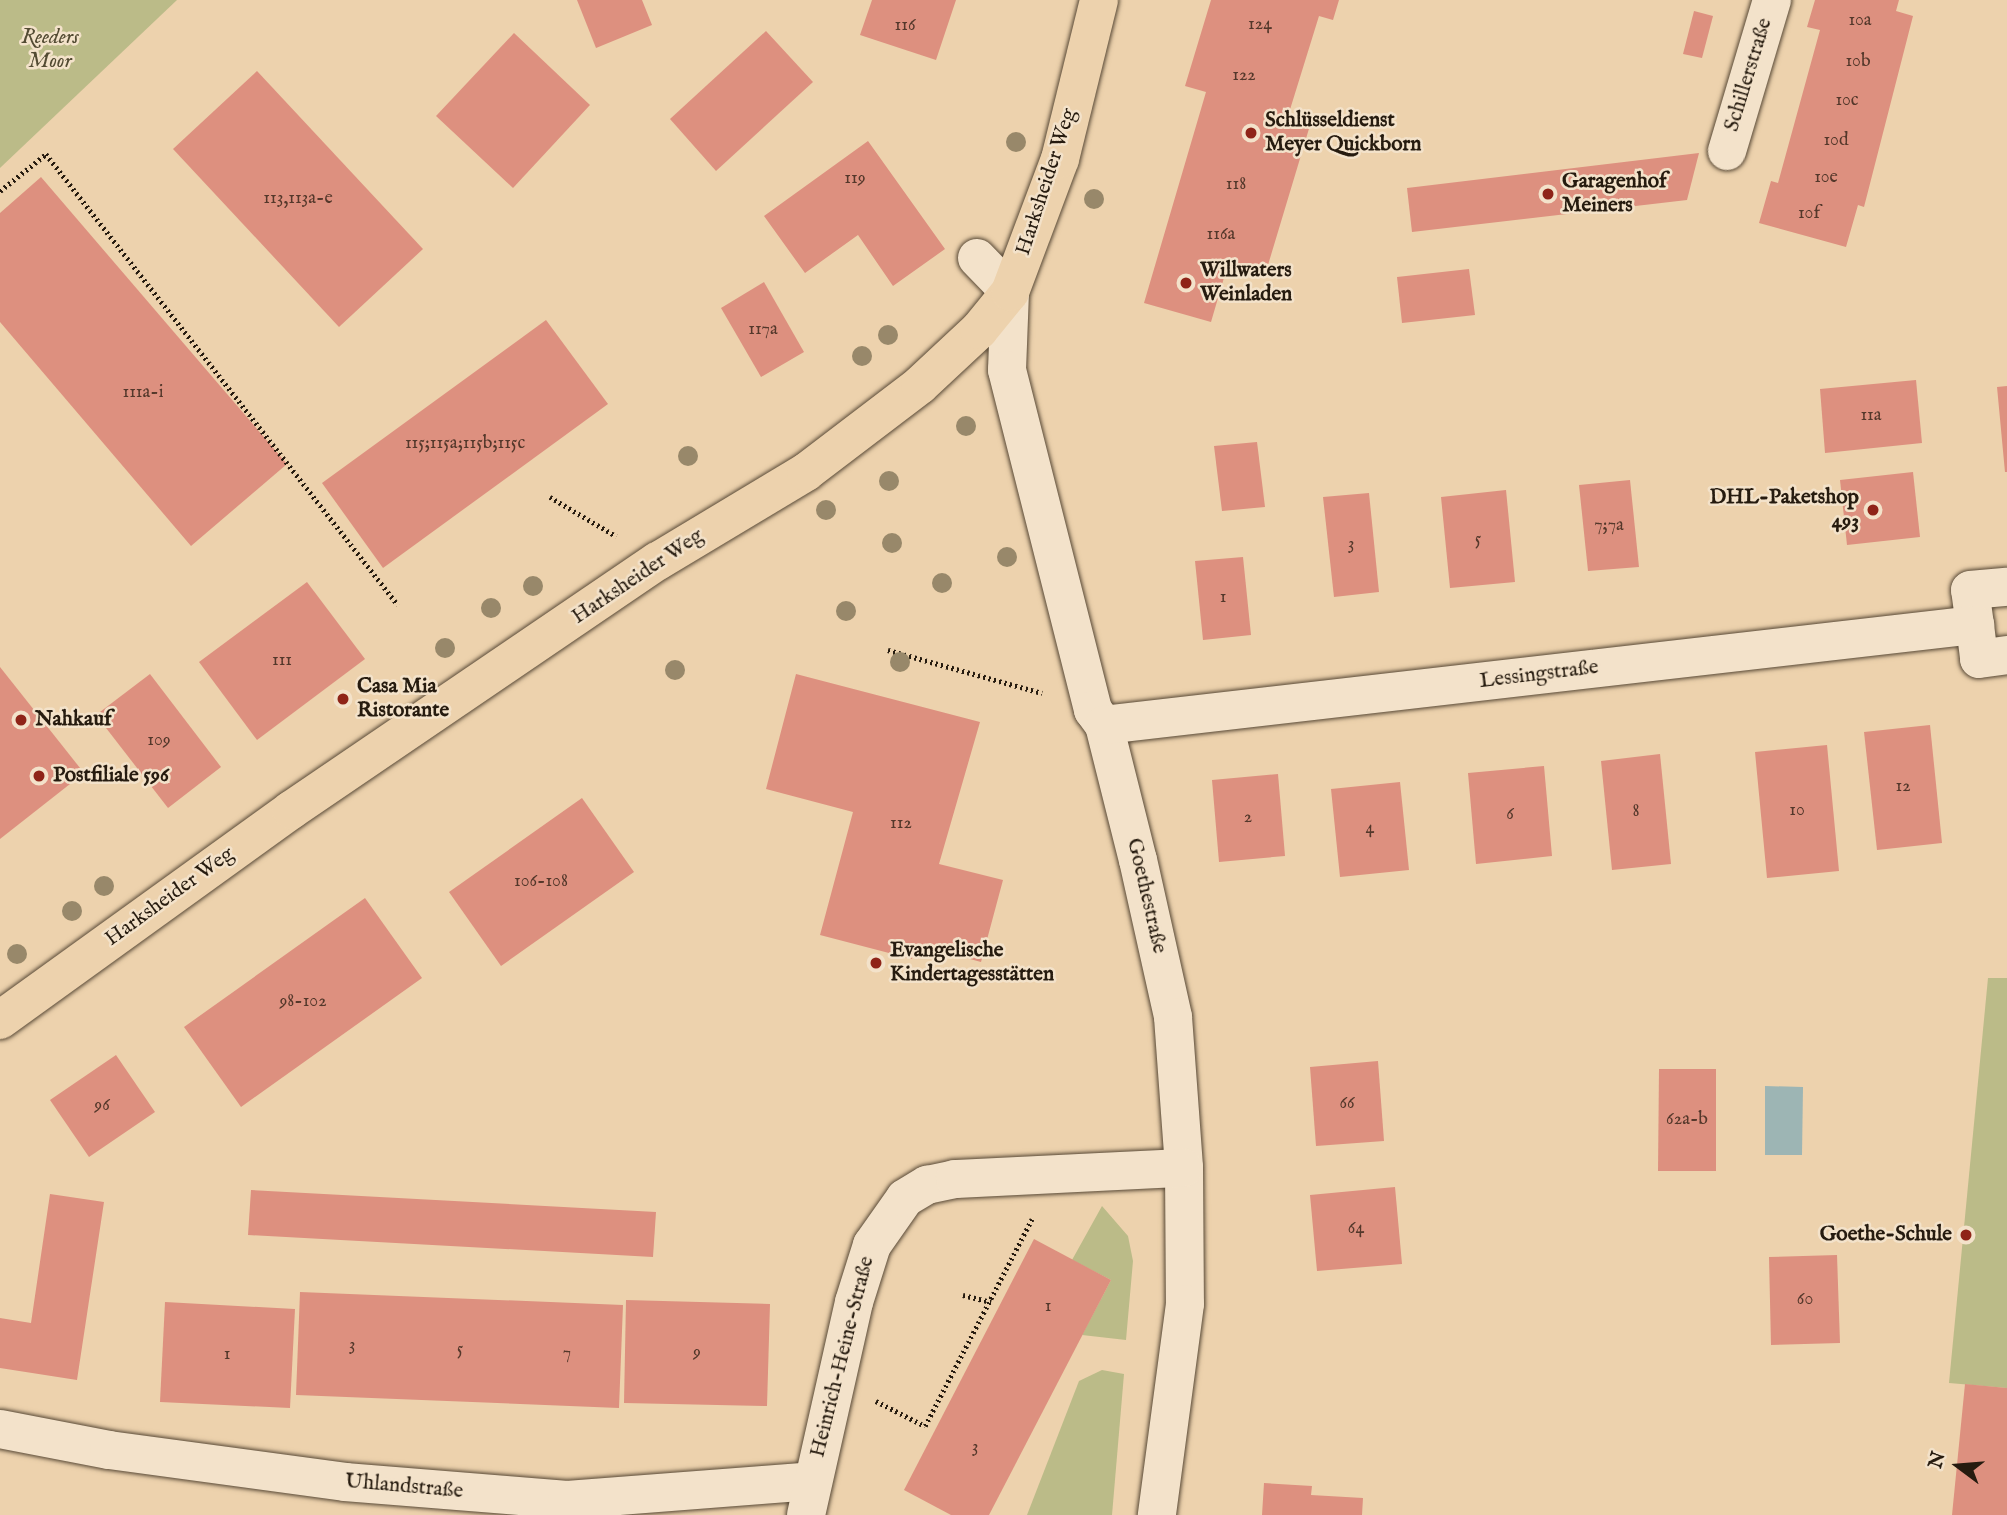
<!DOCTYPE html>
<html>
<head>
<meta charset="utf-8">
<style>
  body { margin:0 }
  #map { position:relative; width:2007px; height:1515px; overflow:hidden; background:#edd2ad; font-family:"IM FELL English",serif }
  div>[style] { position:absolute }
  .green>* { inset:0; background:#bb8 }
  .water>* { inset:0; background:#9db5b4 }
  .building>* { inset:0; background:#dd907f }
  .path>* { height:4.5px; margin-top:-2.25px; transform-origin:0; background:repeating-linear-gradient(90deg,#261b0f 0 2px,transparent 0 5.5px) }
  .roads { filter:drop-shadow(0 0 2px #584936) drop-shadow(0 0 2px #584936) }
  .minor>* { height:38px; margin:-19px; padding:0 19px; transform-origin:19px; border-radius:19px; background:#f3e2ca }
  .major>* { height:38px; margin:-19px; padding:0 19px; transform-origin:19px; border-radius:19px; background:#edd2ad }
  .trees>* { width:20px; height:20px; margin:-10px; border-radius:50%; background:#98886a }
  .dots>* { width:19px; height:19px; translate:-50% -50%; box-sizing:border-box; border:4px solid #f3e2ca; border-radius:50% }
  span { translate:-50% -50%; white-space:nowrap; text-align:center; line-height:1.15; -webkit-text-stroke:5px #f3e2ca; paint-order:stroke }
  .number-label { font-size:18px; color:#54382b }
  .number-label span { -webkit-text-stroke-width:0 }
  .park-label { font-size:21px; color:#534b33; font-style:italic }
  .street-label { font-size:21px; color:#261b0f }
  .poi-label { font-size:21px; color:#261b0f; font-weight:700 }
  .left { translate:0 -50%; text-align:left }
  .right { translate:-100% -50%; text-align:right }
  .north { position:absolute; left:1923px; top:1431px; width:70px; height:70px; -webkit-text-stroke:5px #f3e2ca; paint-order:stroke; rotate:286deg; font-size:19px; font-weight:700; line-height:28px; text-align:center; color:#261b0f }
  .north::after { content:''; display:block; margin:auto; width:24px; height:32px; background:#261b0f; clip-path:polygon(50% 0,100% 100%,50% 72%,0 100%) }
</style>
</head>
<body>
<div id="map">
  <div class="green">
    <div style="clip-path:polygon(0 0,177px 0,0 168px)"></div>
    <div style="clip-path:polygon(1988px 978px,2007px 978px,2007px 1388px,1949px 1383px)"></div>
    <div style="clip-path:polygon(1102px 1206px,1128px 1236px,1133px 1261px,1126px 1340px,1082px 1335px,1111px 1280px,1072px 1260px)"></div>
    <div style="clip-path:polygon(1102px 1370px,1124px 1374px,1112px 1515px,1027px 1515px,1079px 1381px)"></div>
  </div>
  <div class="water">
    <div style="clip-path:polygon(1765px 1086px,1803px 1087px,1802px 1155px,1765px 1155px)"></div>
  </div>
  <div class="building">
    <div style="clip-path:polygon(577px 0,642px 0,652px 25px,596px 48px)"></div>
    <div style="clip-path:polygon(872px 0,956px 0,936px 60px,860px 35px)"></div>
    <div style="clip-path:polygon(1211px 0,1339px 0,1333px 20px,1319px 16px,1288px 116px,1311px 122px,1265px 275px,1228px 264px,1211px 322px,1144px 303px,1206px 92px,1185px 86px)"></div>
    <div style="clip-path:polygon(1815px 0,1899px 0,1896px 11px,1913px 16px,1864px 207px,1858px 205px,1846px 247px,1759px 223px,1771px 181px,1778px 183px,1820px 30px,1807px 27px)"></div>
    <div style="clip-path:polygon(1694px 11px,1713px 16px,1702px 58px,1683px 54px)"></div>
    <div style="clip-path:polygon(766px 31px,813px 82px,716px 171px,670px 119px)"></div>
    <div style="clip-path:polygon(514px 33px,590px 105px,513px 188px,436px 116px)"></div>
    <div style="clip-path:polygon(257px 71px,423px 249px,339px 327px,173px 149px)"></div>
    <div style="clip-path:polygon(868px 141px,945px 249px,893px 286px,858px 235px,805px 273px,764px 216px)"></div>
    <div style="clip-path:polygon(1699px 153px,1687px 200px,1412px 232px,1407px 188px)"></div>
    <div style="clip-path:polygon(41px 177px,287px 464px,191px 546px,0 322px,0 213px)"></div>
    <div style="clip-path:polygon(1469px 269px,1475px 315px,1402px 323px,1397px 277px)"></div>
    <div style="clip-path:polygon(764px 282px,804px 352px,761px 377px,721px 308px)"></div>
    <div style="clip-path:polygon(546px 320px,608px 404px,383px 568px,322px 483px)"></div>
    <div style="clip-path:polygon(1916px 380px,1922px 443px,1825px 453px,1820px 389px)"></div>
    <div style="clip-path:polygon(2007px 386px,2007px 472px,2005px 472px,1997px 387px)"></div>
    <div style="clip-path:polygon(1257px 442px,1265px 507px,1222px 511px,1214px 446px)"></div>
    <div style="clip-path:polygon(1913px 472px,1920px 537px,1847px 545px,1840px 480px)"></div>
    <div style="clip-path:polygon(1630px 480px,1639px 567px,1588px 571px,1579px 485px)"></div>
    <div style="clip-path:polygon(1506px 490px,1515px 582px,1450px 588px,1441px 497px)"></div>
    <div style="clip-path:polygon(1369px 493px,1379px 592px,1334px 597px,1323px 497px)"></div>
    <div style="clip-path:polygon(1243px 557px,1251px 635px,1203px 640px,1195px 561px)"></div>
    <div style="clip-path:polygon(307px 582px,365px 659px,257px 740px,199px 662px)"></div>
    <div style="clip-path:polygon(0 667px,84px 773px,0 839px)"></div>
    <div style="clip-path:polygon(150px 674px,221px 767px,168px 808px,96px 715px)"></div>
    <div style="clip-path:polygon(796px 674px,980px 722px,939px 864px,1003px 880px,981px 962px,915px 944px,912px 959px,820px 935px,853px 812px,766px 789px)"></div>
    <div style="clip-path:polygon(1930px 725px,1942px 843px,1877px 850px,1864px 732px)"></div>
    <div style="clip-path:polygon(1827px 745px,1839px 871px,1767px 878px,1755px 752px)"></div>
    <div style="clip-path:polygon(1660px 754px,1671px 864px,1612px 870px,1601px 761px)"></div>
    <div style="clip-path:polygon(1544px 766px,1552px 856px,1476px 864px,1468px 773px)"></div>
    <div style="clip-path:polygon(1278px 774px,1285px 856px,1219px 862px,1212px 780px)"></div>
    <div style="clip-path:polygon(1400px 782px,1409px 870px,1340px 877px,1331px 789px)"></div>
    <div style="clip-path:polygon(582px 798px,634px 872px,501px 966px,449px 892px)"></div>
    <div style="clip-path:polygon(365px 898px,422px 978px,241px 1107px,184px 1027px)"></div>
    <div style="clip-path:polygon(116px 1055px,155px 1112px,89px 1157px,50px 1100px)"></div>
    <div style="clip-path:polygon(1378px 1061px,1384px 1141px,1316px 1146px,1310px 1067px)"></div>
    <div style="clip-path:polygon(1659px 1069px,1716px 1069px,1716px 1171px,1658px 1171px)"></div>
    <div style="clip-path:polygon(1395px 1187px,1402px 1264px,1317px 1271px,1310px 1195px)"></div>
    <div style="clip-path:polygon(251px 1190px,656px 1212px,653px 1257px,248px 1235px)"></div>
    <div style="clip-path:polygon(50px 1194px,104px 1202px,77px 1380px,0 1368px,0 1318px,31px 1323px)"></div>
    <div style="clip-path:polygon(1034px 1239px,1111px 1280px,989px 1515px,951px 1515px,904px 1490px)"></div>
    <div style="clip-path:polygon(1837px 1255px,1840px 1343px,1771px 1345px,1769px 1257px)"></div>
    <div style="clip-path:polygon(300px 1292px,623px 1305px,619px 1408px,296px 1395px)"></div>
    <div style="clip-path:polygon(626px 1300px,770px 1304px,767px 1406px,624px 1403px)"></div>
    <div style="clip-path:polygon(165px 1302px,295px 1309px,290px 1408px,160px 1402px)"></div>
    <div style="clip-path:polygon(1965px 1384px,2007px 1388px,2007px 1515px,1952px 1515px)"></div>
    <div style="clip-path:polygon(1264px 1483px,1312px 1486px,1311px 1495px,1363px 1498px,1362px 1515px,1262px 1515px)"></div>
  </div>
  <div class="path">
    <div style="left:0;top:191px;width:59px;rotate:-38.8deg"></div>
    <div style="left:46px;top:154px;width:572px;rotate:52.03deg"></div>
    <div style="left:550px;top:497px;width:77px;rotate:30.6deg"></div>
    <div style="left:888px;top:650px;width:160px;rotate:15.6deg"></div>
    <div style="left:963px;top:1295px;width:29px;rotate:14deg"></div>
    <div style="left:876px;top:1401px;width:55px;rotate:27deg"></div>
    <div style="left:925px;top:1426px;width:233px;rotate:-62.7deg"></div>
  </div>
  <div class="roads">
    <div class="minor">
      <div style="left:1727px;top:151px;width:158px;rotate:-73.4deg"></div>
      <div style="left:977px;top:258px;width:47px;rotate:45.9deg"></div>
      <div style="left:1010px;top:292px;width:78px;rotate:92.2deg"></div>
      <div style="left:1007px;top:370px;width:351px;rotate:75.8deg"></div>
      <div style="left:1093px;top:710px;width:19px;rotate:54deg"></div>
      <div style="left:1104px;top:725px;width:139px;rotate:75.9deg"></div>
      <div style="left:1138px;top:860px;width:161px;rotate:77.4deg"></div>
      <div style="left:1173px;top:1017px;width:151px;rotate:85.8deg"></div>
      <div style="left:1184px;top:1168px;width:136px;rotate:89.6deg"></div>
      <div style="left:1185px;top:1304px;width:213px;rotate:97.6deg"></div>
      <div style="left:1975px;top:625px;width:35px;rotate:-98deg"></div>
      <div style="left:1970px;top:590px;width:37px;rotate:-5deg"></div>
      <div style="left:1104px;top:725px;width:877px;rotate:-6.55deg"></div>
      <div style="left:1975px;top:625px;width:34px;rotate:83deg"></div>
      <div style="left:1979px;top:659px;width:28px;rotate:-8deg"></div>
      <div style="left:0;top:1429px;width:111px;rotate:10.9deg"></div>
      <div style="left:109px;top:1450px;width:238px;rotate:7.7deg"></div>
      <div style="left:345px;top:1482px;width:223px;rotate:4.6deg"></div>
      <div style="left:567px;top:1500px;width:246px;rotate:-4.4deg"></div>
      <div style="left:806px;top:1515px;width:218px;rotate:-77.3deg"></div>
      <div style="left:854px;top:1302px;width:60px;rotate:-72.5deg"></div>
      <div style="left:872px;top:1245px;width:57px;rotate:-54.9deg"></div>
      <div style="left:905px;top:1198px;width:26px;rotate:-31deg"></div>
      <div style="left:927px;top:1185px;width:29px;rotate:-12deg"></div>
      <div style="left:955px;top:1179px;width:229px;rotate:-2.8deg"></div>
    </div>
    <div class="major">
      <div style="left:0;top:1020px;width:359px;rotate:-35.8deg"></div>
      <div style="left:291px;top:810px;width:443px;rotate:-34.2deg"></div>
      <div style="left:658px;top:561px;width:173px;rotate:-31deg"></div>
      <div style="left:806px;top:472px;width:143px;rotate:-37.3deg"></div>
      <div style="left:920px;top:385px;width:81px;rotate:-43deg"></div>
      <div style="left:979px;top:330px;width:49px;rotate:-50.8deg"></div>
      <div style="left:1010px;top:292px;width:142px;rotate:-69.4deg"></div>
      <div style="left:1060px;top:159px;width:164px;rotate:-76.2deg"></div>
    </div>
  </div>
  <div class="trees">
    <div style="left:1016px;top:142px"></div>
    <div style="left:1094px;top:199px"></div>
    <div style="left:888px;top:335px"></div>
    <div style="left:862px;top:356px"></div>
    <div style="left:966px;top:426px"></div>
    <div style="left:688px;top:456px"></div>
    <div style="left:889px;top:481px"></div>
    <div style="left:826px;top:510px"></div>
    <div style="left:892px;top:543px"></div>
    <div style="left:1007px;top:557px"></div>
    <div style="left:942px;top:583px"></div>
    <div style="left:533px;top:586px"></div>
    <div style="left:491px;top:608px"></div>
    <div style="left:846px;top:611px"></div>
    <div style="left:445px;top:648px"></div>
    <div style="left:900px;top:662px"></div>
    <div style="left:675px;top:670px"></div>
    <div style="left:104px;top:886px"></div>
    <div style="left:72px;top:911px"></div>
    <div style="left:17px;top:954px"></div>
  </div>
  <div class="dots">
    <div style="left:1251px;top:133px;background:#8f2418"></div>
    <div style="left:1548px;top:194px;background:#8f2418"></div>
    <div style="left:1186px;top:283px;background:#8f2418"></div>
    <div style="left:1873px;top:510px;background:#8f2418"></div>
    <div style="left:343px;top:699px;background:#8f2418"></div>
    <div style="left:21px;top:720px;background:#8f2418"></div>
    <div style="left:39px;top:776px;background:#8f2418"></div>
    <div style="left:876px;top:963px;background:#8f2418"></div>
    <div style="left:1966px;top:1235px;background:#8f2418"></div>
  </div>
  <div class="number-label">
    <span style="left:1860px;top:21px">10a</span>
    <span style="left:1260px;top:25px">124</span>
    <span style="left:905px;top:26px">116</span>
    <span style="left:1858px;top:62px">10b</span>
    <span style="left:1244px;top:76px">122</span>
    <span style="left:1847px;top:101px">10c</span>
    <span style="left:1836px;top:141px">10d</span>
    <span style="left:1826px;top:178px">10e</span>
    <span style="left:855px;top:179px">119</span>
    <span style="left:1236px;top:185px">118</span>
    <span style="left:298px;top:199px">113,113a-e</span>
    <span style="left:1809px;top:214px">10f</span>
    <span style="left:1221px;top:235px">116a</span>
    <span style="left:763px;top:330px">117a</span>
    <span style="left:143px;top:393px">111a-i</span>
    <span style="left:1871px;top:416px">11a</span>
    <span style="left:465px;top:444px">115;115a;115b;115c</span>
    <span style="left:1609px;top:526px">7;7a</span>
    <span style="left:1478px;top:540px">5</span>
    <span style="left:1351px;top:545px">3</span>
    <span style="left:1223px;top:598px">1</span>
    <span style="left:282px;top:661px">111</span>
    <span style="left:159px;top:741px">109</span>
    <span style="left:1903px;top:787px">12</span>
    <span style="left:1797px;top:811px">10</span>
    <span style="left:1636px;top:812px">8</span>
    <span style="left:1510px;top:815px">6</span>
    <span style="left:1248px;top:818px">2</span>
    <span style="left:901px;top:824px">112</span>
    <span style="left:1370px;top:829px">4</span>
    <span style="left:541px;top:882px">106-108</span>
    <span style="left:303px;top:1002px">98-102</span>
    <span style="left:1347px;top:1104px">66</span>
    <span style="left:102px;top:1106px">96</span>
    <span style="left:1687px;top:1120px">62a-b</span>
    <span style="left:1356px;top:1229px">64</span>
    <span style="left:1805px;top:1300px">60</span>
    <span style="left:1048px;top:1307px">1</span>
    <span style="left:352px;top:1346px">3</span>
    <span style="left:460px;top:1350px">5</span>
    <span style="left:697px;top:1353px">9</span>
    <span style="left:567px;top:1354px">7</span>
    <span style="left:227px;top:1355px">1</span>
    <span style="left:975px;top:1448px">3</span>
  </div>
  <div class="park-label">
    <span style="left:50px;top:50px">Reeders<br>Moor</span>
  </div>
  <div class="street-label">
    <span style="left:1749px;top:75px;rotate:-73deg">Schillerstraße</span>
    <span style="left:1047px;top:182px;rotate:-72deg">Harksheider Weg</span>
    <span style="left:638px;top:577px;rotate:-34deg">Harksheider Weg</span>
    <span style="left:1539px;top:675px;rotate:-7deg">Lessingstraße</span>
    <span style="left:1146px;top:896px;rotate:77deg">Goethestraße</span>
    <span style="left:170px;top:897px;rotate:-36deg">Harksheider Weg</span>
    <span style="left:843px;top:1357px;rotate:-76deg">Heinrich-Heine-Straße</span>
    <span style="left:404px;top:1487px;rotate:5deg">Uhlandstraße</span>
  </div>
  <div class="poi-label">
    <span class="left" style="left:1265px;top:133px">Schlüsseldienst<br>Meyer Quickborn</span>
    <span class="left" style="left:1562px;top:194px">Garagenhof<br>Meiners</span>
    <span class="left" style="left:1200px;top:283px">Willwaters<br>Weinladen</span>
    <span class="right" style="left:1859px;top:510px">DHL-Paketshop<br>493</span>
    <span class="left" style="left:357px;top:699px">Casa Mia<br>Ristorante</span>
    <span class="left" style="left:35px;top:720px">Nahkauf</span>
    <span class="left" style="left:53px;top:776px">Postfiliale 596</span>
    <span class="left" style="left:890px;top:963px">Evangelische<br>Kindertagesstätten</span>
    <span class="right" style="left:1952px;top:1235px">Goethe-Schule</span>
  </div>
  <div class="north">N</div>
</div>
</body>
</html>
